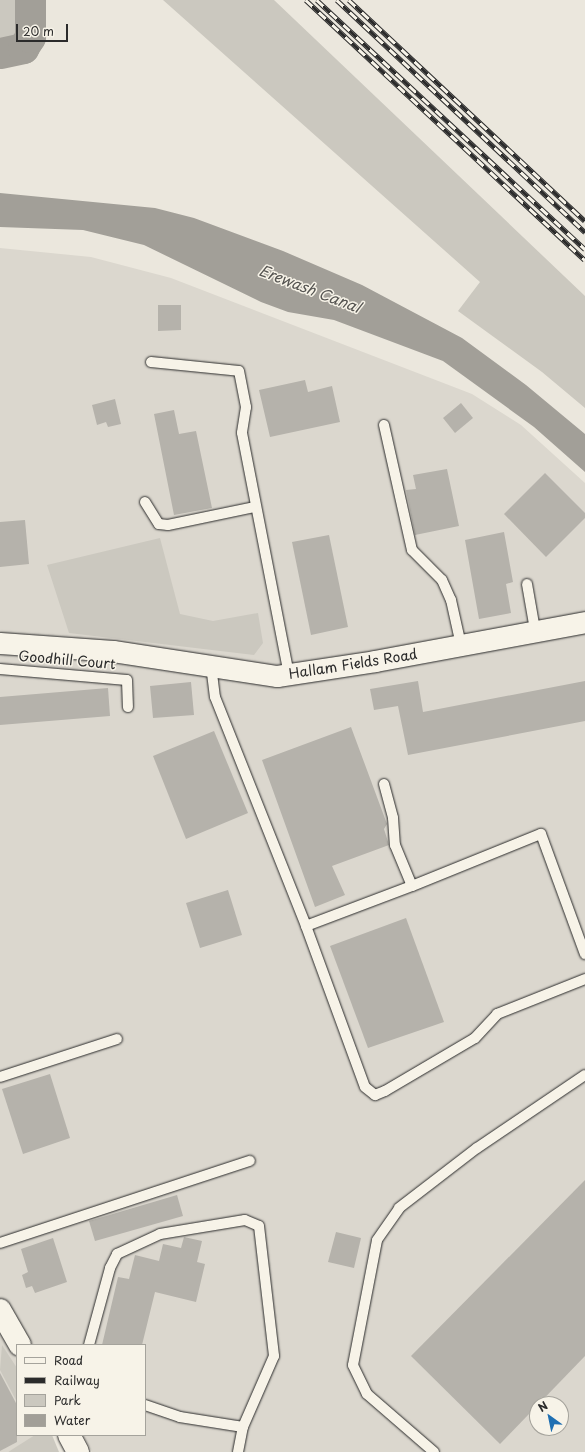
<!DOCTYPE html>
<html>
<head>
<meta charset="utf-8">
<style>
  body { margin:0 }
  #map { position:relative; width:585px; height:1452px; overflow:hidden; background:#ebe7dd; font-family:"Playpen Sans",sans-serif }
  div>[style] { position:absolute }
  .built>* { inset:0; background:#dbd7ce }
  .green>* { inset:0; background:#cbc8bf }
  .water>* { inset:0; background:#a29f98 }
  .river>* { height:31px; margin:-15.5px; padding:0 15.5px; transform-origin:15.5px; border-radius:15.5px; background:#a29f98 }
  .building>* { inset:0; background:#b5b2ab }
  .roads { filter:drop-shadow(0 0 1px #2b2b2b) drop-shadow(0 0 1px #2b2b2b) }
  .lane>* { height:10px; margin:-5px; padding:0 5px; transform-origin:5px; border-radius:5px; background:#f7f3e8 }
  .street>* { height:21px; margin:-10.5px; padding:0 10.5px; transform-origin:10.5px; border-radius:10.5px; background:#f7f3e8 }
  .secondary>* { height:22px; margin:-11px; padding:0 11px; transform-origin:11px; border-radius:11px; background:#f7f3e8 }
  .rail>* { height:4.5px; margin-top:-2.25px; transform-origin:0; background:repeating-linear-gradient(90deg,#f7f3e8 0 9px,#2b2b2b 0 18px); box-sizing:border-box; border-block:1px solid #2b2b2b }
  span { translate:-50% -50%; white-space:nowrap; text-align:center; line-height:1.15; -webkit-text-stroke:3px #f7f3e8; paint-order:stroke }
  .street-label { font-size:14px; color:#2b2b2b }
  .water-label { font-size:15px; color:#555451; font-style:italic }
  .legend { position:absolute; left:16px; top:1344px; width:130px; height:92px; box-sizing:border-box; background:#f7f3e8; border:1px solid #a5a39c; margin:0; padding:5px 7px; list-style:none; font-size:12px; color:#2b2b2b }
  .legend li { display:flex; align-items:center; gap:8px; height:20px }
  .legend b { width:20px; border:1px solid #a5a39c }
  .north { position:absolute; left:529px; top:1396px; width:40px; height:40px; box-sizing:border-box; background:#f7f3e8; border:1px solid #a5a39c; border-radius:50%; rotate:327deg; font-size:11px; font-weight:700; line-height:16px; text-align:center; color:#2b2b2b }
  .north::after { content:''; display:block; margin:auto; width:14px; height:18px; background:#1f6fb2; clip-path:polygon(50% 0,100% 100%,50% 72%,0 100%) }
  .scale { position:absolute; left:16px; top:24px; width:52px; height:18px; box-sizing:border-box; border:2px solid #2b2b2b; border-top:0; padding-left:5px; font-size:12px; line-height:14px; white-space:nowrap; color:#2b2b2b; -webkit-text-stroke:3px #f7f3e8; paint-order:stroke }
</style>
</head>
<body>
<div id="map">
  <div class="built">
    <div style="clip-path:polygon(evenodd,0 248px,91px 257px,171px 278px,472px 394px,521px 425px,585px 483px,585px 1452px,92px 1452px,83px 1435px,145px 1435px,145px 1345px,17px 1345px,17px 1435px,40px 1435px,8px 1452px,0 1452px,0 248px,537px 1404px,561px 1404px,561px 1428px,537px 1428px,537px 1404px)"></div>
  </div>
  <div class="green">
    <div style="clip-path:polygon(0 0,23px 0,26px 12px,23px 38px,6px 47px,0 45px)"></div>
    <div style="clip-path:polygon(163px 0,274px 0,585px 296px,585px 408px,542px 372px,458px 311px,480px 282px)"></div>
    <div style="clip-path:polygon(160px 538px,180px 614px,213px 621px,258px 613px,263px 643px,254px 655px,69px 633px,47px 565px)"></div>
    <div style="clip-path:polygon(2px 1345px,17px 1368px,17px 1402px,0 1370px)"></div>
    <div style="clip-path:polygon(35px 1435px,52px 1435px,59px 1452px,8px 1452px)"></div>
  </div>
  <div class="water">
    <div style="clip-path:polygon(0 193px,155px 208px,194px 218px,283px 251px,362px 285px,462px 338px,526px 385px,585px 434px,585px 472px,534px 427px,443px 361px,334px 320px,288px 312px,261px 302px,144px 245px,83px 230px,0 227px)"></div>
  </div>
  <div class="river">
    <div style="left:0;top:53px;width:24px;rotate:-12deg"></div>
    <div style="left:23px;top:48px;width:13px;rotate:-58deg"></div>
    <div style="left:30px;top:37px;width:37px;rotate:-90deg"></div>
  </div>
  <div class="building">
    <div style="clip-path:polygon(158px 305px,181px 305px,181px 330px,158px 331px)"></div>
    <div style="clip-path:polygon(305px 380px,308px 392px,332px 386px,340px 422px,270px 437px,259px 390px)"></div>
    <div style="clip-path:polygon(115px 399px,121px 424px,108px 427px,106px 422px,97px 425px,92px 405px)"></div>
    <div style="clip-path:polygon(461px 403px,473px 418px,455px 433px,443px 418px)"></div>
    <div style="clip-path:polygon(174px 410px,179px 434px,196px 431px,212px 508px,174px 515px,154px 414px)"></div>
    <div style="clip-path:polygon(447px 469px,459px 526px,415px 535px,406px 490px,416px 489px,413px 475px)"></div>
    <div style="clip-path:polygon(545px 473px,585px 513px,585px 518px,546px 557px,504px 514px)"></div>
    <div style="clip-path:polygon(25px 520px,29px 564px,0 567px,0 522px)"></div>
    <div style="clip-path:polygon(504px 532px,513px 582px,506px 584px,511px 613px,479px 619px,465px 540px)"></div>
    <div style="clip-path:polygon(329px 535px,348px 627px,311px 635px,292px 542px)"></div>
    <div style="clip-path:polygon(418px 681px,423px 712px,585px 681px,585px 721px,408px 755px,398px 706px,374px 710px,370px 689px)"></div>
    <div style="clip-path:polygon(191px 682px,194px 715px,153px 718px,150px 686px)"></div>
    <div style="clip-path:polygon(108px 688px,110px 716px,0 725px,0 697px)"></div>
    <div style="clip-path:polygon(351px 727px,387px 824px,384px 829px,389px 845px,332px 866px,345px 895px,315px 907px,262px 760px)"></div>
    <div style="clip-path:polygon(214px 731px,248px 813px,186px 839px,153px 756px)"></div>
    <div style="clip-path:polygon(228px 890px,242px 935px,200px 948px,186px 903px)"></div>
    <div style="clip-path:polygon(406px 918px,444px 1022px,368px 1048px,330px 946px)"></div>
    <div style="clip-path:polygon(50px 1074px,70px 1138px,23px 1154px,2px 1089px)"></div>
    <div style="clip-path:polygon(585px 1180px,585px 1356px,500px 1444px,411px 1356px)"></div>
    <div style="clip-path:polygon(177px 1195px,183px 1216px,95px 1241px,89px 1221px)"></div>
    <div style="clip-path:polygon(336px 1232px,361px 1238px,354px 1268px,328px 1262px)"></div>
    <div style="clip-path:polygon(184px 1237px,202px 1241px,197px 1262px,205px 1264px,196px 1302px,155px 1292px,142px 1345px,102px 1345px,118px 1277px,129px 1279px,135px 1255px,159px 1261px,163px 1244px,181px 1248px)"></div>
    <div style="clip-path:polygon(53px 1238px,67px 1282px,35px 1293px,32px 1286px,26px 1288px,22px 1275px,28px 1272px,21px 1249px)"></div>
    <div style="clip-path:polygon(0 1373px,17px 1405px,17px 1442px,0 1451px)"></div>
  </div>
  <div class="roads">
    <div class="lane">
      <div style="left:151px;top:362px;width:88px;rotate:5.8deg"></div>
      <div style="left:239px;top:371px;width:37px;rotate:79deg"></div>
      <div style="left:246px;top:407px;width:26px;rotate:99deg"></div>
      <div style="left:242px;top:433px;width:247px;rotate:79deg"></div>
      <div style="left:384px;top:425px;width:128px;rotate:77.4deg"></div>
      <div style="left:412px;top:550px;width:42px;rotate:45deg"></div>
      <div style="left:442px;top:580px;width:22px;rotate:66deg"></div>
      <div style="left:451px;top:600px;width:46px;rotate:77.5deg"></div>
      <div style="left:145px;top:502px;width:26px;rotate:58deg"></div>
      <div style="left:159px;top:524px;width:9px;rotate:6deg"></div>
      <div style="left:168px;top:525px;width:89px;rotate:-11.7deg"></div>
      <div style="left:527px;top:584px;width:47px;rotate:80.1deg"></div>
      <div style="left:211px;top:665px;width:32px;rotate:83deg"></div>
      <div style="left:215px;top:697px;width:246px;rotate:68.3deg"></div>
      <div style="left:306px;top:926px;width:171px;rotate:69.9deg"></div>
      <div style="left:365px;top:1087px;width:13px;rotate:39deg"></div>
      <div style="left:375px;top:1095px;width:11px;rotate:-22deg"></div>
      <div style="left:385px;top:1091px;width:104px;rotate:-30.5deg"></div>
      <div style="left:475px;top:1038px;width:33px;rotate:-47deg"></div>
      <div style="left:497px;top:1014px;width:95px;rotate:-21.7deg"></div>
      <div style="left:0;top:669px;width:127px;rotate:5deg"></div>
      <div style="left:127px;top:680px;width:27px;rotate:88deg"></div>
      <div style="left:384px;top:784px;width:35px;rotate:75deg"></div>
      <div style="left:393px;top:818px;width:27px;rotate:86deg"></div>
      <div style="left:395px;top:845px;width:44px;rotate:67.5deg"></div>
      <div style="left:412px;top:886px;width:139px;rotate:-22deg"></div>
      <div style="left:541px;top:834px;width:128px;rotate:69.9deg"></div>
      <div style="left:306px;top:926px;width:113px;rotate:-20.7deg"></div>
      <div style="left:0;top:1077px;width:123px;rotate:-18deg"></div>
      <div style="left:0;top:1243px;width:263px;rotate:-18.2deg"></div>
      <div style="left:89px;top:1345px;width:80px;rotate:-74.7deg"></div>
      <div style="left:110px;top:1268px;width:16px;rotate:-63deg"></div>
      <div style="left:117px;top:1254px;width:47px;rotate:-24.9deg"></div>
      <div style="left:160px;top:1234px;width:86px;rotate:-9.4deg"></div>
      <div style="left:245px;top:1220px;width:15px;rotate:23deg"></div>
      <div style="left:259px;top:1226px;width:131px;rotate:83.4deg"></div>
      <div style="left:274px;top:1356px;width:77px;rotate:113.6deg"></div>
      <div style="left:243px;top:1427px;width:64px;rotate:-171deg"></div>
      <div style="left:180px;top:1417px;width:37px;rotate:-161deg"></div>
      <div style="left:238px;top:1452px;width:25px;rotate:-79deg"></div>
      <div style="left:434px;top:1452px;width:89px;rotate:-139.1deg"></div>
      <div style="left:367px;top:1394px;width:32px;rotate:-116deg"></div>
      <div style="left:353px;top:1365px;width:127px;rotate:-79.1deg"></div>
      <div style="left:377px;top:1240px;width:39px;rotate:-55deg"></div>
      <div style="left:399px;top:1208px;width:98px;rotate:-37.6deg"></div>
      <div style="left:477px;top:1148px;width:130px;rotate:-34.1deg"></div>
    </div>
    <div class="street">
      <div style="left:0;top:643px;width:113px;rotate:4deg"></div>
      <div style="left:113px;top:651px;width:166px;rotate:8.7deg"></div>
      <div style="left:277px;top:676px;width:99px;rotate:-8.7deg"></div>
      <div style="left:375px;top:661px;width:214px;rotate:-10.5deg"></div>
    </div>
    <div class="secondary">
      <div style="left:0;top:1310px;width:40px;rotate:60.3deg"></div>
      <div style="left:69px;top:1435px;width:19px;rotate:62deg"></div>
    </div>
  </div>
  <div class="rail">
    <div style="left:306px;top:0;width:381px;rotate:43deg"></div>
    <div style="left:317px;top:0;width:366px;rotate:42.9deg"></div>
    <div style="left:337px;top:0;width:340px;rotate:43.1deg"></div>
    <div style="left:349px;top:0;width:323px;rotate:43.1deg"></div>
  </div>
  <div class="street-label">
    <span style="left:67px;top:660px;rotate:5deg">Goodhill Court</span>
    <span style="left:353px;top:664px;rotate:-9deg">Hallam Fields Road</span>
  </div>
  <div class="water-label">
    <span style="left:310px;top:288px;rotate:21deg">Erewash Canal</span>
  </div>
  <ul class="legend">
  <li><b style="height:5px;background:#f7f3e8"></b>Road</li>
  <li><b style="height:5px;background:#2b2b2b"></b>Railway</li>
  <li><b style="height:11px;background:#cbc8bf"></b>Park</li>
  <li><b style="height:11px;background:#a29f98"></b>Water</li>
  </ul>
  <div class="north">N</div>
  <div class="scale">20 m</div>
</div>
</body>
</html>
